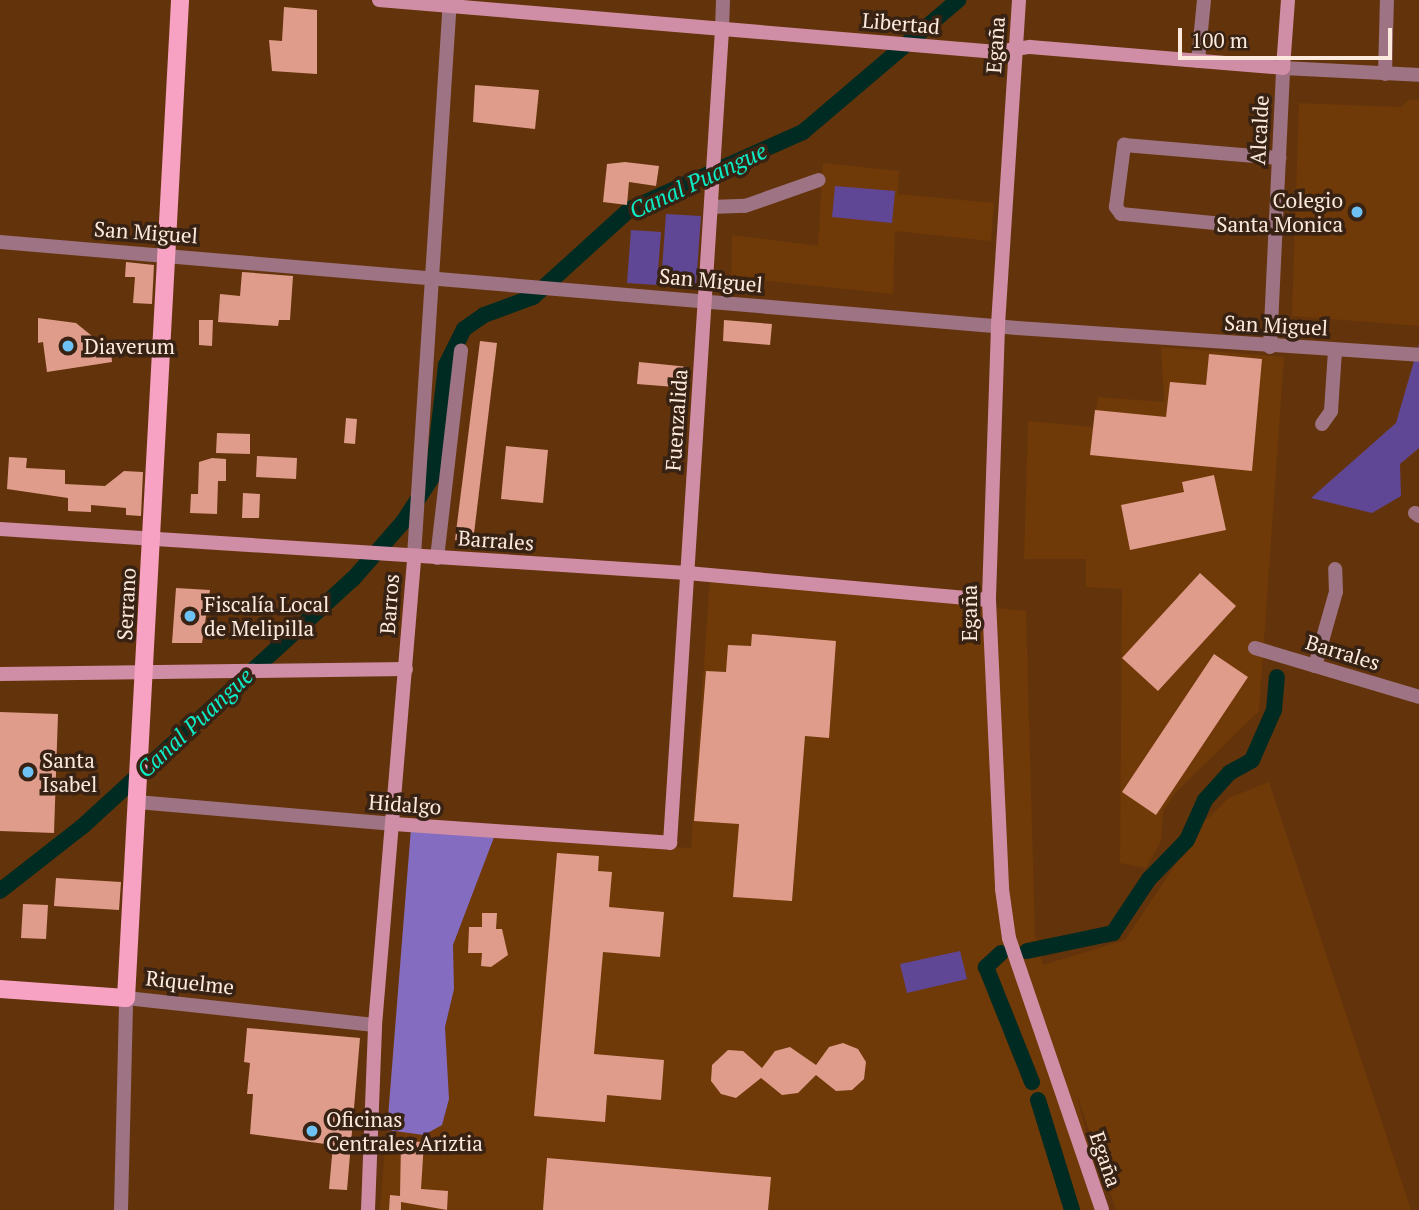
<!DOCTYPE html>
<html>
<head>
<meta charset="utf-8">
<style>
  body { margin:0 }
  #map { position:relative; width:1419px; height:1210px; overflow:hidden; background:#63340b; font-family:"PT Serif",serif }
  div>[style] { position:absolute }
  .built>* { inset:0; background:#6f3908 }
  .green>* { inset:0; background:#604796 }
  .forest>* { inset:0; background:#846cc0 }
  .canal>* { height:16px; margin:-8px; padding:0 8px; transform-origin:8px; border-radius:8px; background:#002b22 }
  .building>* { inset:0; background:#df9c8a }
  .street>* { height:14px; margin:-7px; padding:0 7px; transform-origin:7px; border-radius:7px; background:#9e7383 }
  .secondary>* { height:14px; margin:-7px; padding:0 7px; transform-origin:7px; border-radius:7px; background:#d08ea6 }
  .primary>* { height:18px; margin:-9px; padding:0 9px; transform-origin:9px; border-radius:9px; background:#f7a2c2 }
  .dots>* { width:19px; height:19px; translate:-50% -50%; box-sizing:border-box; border:4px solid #382213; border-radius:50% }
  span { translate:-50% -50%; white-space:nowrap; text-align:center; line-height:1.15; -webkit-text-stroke:7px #382213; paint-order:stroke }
  .street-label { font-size:21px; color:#fceade }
  .poi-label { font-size:21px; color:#fceade }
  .right { translate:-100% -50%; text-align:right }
  .left { translate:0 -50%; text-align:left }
  .water-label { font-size:23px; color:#0cecc6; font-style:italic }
  .scale { position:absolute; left:1178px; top:28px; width:214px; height:32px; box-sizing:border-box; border:4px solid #fceade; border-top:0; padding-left:9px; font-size:21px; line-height:24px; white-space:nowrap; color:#fceade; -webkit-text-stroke:5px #382213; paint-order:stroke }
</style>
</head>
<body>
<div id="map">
  <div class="built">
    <div style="clip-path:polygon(1410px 99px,1419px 100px,1419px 326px,1292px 316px,1299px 103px,1401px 107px)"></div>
    <div style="clip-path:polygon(823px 163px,899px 171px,898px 194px,994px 203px,991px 241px,895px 231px,893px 294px,731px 277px,732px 235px,818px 246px)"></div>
    <div style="clip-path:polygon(1161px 347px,1284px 357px,1259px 711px,1177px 791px,1163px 811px,1161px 841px,1146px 868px,1120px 863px,1122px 589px,1086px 587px,1086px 559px,1024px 559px,1028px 421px,1093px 427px,1098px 397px,1164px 402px)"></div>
    <div style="clip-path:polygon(710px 578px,1026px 611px,1035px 935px,1043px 965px,1125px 940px,1204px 822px,1229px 798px,1269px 782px,1411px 1210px,1116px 1210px,1076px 1092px,1105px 1210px,380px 1210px,411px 828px,691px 848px)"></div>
  </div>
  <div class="green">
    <div style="clip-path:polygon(835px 186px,895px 191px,892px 223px,832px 217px)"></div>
    <div style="clip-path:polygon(666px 214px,701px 216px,696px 285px,661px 283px)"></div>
    <div style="clip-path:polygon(631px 230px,661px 232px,657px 285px,627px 283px)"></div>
    <div style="clip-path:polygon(1419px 344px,1419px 448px,1400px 464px,1401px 496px,1372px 513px,1311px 498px,1396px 423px)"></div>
    <div style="clip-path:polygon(960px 951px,967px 979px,907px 993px,900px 964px)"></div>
  </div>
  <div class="forest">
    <div style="clip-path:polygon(411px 828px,496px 832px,453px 945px,454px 989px,445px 1027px,449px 1099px,442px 1125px,424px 1135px,387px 1130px)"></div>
  </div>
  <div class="canal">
    <div style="left:0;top:891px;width:105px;rotate:-38.1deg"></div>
    <div style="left:83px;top:826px;width:366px;rotate:-42.5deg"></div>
    <div style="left:353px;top:579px;width:76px;rotate:-48.7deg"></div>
    <div style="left:403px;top:522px;width:55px;rotate:-56.9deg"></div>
    <div style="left:433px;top:476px;width:112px;rotate:-83.3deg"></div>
    <div style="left:446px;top:365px;width:40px;rotate:-63.4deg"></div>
    <div style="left:464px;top:329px;width:24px;rotate:-35deg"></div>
    <div style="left:484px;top:315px;width:52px;rotate:-20.2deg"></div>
    <div style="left:533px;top:297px;width:131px;rotate:-42.2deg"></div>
    <div style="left:630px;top:209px;width:189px;rotate:-24deg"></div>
    <div style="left:803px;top:132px;width:204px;rotate:-40.4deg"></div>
    <div style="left:1027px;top:951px;width:88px;rotate:-11.8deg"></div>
    <div style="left:1113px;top:933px;width:65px;rotate:-56.3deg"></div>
    <div style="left:1149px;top:879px;width:54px;rotate:-45.7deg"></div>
    <div style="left:1187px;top:840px;width:44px;rotate:-65.8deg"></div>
    <div style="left:1205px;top:800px;width:36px;rotate:-48deg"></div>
    <div style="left:1229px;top:773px;width:26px;rotate:-29deg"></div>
    <div style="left:1252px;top:760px;width:55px;rotate:-66.3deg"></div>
    <div style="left:1274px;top:710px;width:33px;rotate:-85deg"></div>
    <div style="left:1001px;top:953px;width:21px;rotate:137deg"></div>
    <div style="left:986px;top:967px;width:124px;rotate:68.2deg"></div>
    <div style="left:1038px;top:1100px;width:115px;rotate:72.8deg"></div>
  </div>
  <div class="building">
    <div style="clip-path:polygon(284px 7px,317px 10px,317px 74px,272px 71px,269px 40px,282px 41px)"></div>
    <div style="clip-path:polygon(475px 85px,539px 90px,535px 129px,473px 122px)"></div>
    <div style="clip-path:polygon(625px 162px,659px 166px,656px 186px,629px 182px,627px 205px,603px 202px,607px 164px)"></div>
    <div style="clip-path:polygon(126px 262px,154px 265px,152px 304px,133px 303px,135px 277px,125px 277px)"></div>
    <div style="clip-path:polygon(242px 272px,293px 276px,290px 320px,279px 320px,278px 326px,218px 322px,220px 294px,240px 296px)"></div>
    <div style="clip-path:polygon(38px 318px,76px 323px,92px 336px,91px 354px,111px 350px,112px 362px,47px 372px,43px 342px,38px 343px)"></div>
    <div style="clip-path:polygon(199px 320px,213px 320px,212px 346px,199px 345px)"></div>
    <div style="clip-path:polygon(724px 320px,772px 324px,770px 345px,723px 341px)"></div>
    <div style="clip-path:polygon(480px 341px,497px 343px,473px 542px,455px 540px)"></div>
    <div style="clip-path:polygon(1209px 354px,1262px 359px,1252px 471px,1090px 455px,1095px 410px,1166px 417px,1170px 382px,1206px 385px)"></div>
    <div style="clip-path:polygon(639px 362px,689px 367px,687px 388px,637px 384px)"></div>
    <div style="clip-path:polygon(346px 418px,357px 419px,355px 444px,344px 443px)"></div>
    <div style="clip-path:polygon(217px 433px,250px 434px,250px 454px,216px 453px)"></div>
    <div style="clip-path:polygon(506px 446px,548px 450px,543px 503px,501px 499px)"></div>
    <div style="clip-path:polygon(257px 456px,297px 458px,296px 479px,256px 477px)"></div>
    <div style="clip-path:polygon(9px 457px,27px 458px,26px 468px,65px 470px,65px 484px,105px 486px,124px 471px,143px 472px,141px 516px,126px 515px,126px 508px,91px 505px,91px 512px,68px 511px,68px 498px,7px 489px)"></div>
    <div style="clip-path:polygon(212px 458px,226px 459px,226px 481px,218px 481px,217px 514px,190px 513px,191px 494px,198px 494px,199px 462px)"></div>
    <div style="clip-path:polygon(1214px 475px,1226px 530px,1130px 550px,1121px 505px,1184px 492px,1182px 482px)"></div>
    <div style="clip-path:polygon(243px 493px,260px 494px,259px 518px,242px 518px)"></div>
    <div style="clip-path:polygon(1200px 573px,1236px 606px,1158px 691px,1122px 658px)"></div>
    <div style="clip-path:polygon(176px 588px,210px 590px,202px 643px,172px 643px)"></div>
    <div style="clip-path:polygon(752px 634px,836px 641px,829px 738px,805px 736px,792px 901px,733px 897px,739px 824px,694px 821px,706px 671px,726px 672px,728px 645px,751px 646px)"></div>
    <div style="clip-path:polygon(1214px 654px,1248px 677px,1156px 815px,1122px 792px)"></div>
    <div style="clip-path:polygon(0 712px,58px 714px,54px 833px,0 831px)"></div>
    <div style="clip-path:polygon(557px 853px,599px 856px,598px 871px,612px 872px,609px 907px,664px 912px,660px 957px,603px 952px,594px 1054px,664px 1060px,661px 1100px,607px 1095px,605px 1122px,534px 1116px)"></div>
    <div style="clip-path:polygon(56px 878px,121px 882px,119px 910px,54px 906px)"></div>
    <div style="clip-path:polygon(23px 904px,48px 905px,46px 939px,21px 938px)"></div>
    <div style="clip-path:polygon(482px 913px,497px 913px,496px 929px,502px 929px,508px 955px,491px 967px,481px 966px,482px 953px,468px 953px,469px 927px,482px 927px)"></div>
    <div style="clip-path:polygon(247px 1028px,360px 1038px,347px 1190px,329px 1189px,333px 1145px,250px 1134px,253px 1094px,247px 1094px,250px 1063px,244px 1062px)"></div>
    <div style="clip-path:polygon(843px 1043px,858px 1049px,866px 1062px,864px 1079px,852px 1090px,836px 1091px,816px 1075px,798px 1093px,782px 1095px,761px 1078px,736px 1098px,721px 1094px,711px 1081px,712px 1065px,728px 1050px,743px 1051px,762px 1068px,775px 1051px,790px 1047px,816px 1065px,829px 1047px)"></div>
    <div style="clip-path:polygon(401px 1141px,424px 1142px,421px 1189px,448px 1191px,447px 1210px,401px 1202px,401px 1210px,389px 1210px,390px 1195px,400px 1196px)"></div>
    <div style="clip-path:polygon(547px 1158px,771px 1177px,768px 1210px,543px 1210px)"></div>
  </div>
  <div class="street">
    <div style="left:722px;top:29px;width:29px;rotate:-88deg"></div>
    <div style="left:1198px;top:61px;width:61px;rotate:-84.4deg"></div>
    <div style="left:1385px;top:74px;width:74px;rotate:-88.5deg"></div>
    <div style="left:711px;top:207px;width:34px;rotate:-2deg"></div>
    <div style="left:745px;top:206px;width:78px;rotate:-19.4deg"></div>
    <div style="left:1275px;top:229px;width:155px;rotate:-174.4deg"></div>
    <div style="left:1121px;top:214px;width:9px;rotate:-126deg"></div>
    <div style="left:1116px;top:207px;width:63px;rotate:-82.6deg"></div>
    <div style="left:1124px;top:145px;width:156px;rotate:4.8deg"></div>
    <div style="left:0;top:242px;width:1021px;rotate:4.83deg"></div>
    <div style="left:1017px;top:328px;width:403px;rotate:3.8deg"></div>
    <div style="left:1270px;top:347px;width:279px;rotate:-87.3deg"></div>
    <div style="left:1283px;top:68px;width:136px;rotate:2.9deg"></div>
    <div style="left:1322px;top:424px;width:16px;rotate:-55deg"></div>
    <div style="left:1331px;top:411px;width:61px;rotate:-86.2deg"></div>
    <div style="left:1415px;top:513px;width:5px;rotate:37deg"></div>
    <div style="left:414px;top:556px;width:557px;rotate:-86.3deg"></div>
    <div style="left:437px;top:558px;width:209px;rotate:-83.4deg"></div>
    <div style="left:1255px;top:648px;width:171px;rotate:16.6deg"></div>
    <div style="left:1315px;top:666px;width:77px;rotate:-74.2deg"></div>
    <div style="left:1336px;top:592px;width:23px;rotate:-92deg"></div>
    <div style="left:137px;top:802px;width:258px;rotate:4.9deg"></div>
    <div style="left:121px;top:1210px;width:212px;rotate:-88.6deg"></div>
    <div style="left:126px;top:998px;width:250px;rotate:6.2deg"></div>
  </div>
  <div class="secondary">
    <div style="left:379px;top:0;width:620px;rotate:4.81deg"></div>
    <div style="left:997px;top:52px;width:33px;rotate:-9deg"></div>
    <div style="left:1030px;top:47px;width:254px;rotate:4.7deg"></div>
    <div style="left:1283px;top:68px;width:68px;rotate:-85.8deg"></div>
    <div style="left:1019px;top:0;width:327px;rotate:93.7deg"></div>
    <div style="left:998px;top:326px;width:274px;rotate:91.9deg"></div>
    <div style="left:989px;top:600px;width:289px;rotate:87.4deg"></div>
    <div style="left:1002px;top:889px;width:49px;rotate:81.9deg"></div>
    <div style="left:1009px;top:938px;width:287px;rotate:71.1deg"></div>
    <div style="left:0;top:529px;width:688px;rotate:3.66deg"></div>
    <div style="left:687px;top:573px;width:303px;rotate:5.1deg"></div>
    <div style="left:0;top:674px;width:406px;rotate:-0.7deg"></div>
    <div style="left:394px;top:824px;width:277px;rotate:3.9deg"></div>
    <div style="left:670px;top:843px;width:816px;rotate:-86.34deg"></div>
    <div style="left:368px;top:1210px;width:185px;rotate:-87.8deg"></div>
    <div style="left:375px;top:1025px;width:471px;rotate:-85.2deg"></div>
  </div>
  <div class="primary">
    <div style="left:0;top:989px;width:126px;rotate:4.1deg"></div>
    <div style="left:126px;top:998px;width:999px;rotate:-86.9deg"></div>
  </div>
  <div class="dots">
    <div style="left:1357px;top:212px;background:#6dc2f3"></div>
    <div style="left:68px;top:346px;background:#6dc2f3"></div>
    <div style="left:190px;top:616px;background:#6dc2f3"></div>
    <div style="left:28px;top:772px;background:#6dc2f3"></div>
    <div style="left:312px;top:1131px;background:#6dc2f3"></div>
  </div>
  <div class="street-label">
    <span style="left:901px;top:23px;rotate:5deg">Libertad</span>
    <span style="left:995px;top:45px;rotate:-86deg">Egaña</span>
    <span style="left:1259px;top:130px;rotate:-87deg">Alcalde</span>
    <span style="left:146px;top:232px;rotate:4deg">San Miguel</span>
    <span style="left:711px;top:280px;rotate:5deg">San Miguel</span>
    <span style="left:1276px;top:325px;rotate:3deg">San Miguel</span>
    <span style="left:676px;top:420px;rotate:-86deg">Fuenzalida</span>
    <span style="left:496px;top:540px;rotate:4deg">Barrales</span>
    <span style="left:126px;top:604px;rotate:-87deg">Serrano</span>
    <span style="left:389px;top:604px;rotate:-86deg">Barros</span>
    <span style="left:969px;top:613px;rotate:-90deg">Egaña</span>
    <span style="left:1343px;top:652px;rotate:17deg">Barrales</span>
    <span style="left:405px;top:804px;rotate:4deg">Hidalgo</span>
    <span style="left:190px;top:982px;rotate:6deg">Riquelme</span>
    <span style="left:1106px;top:1159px;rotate:71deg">Egaña</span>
  </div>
  <div class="poi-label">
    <span class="right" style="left:1343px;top:212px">Colegio<br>Santa Monica</span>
    <span class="left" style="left:84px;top:346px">Diaverum</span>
    <span class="left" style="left:204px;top:616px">Fiscalía Local<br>de Melipilla</span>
    <span class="left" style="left:42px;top:772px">Santa<br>Isabel</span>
    <span class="left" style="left:326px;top:1131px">Oficinas<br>Centrales Ariztia</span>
  </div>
  <div class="water-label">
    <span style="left:698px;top:181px;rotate:-25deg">Canal Puangue</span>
    <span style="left:195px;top:723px;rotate:-43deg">Canal Puangue</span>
  </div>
  <div class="scale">100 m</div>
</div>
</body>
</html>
